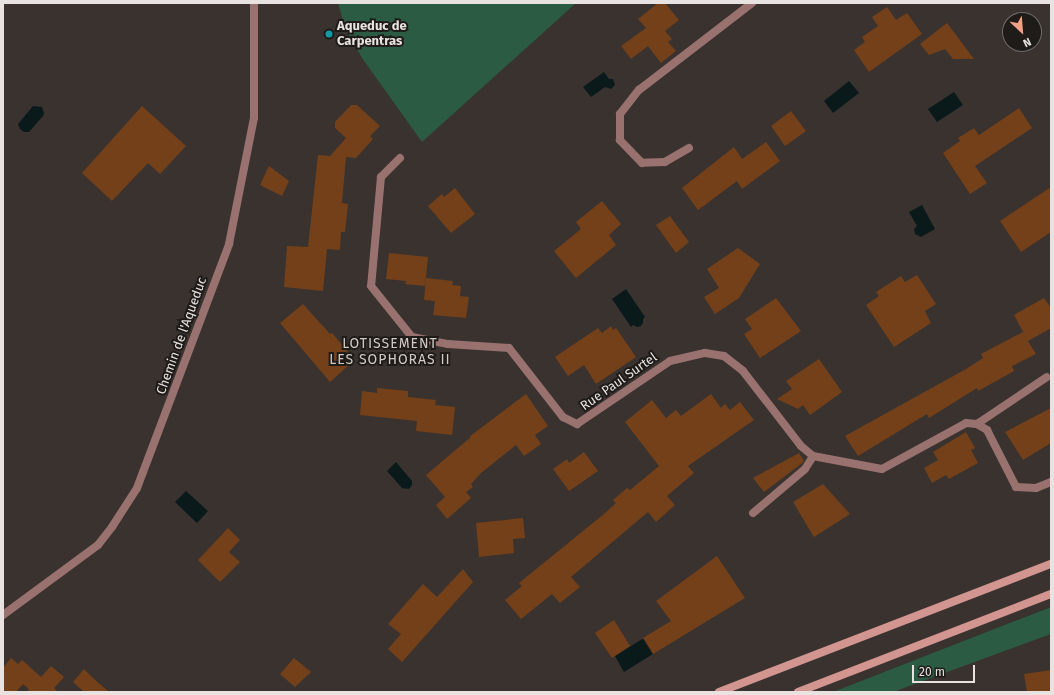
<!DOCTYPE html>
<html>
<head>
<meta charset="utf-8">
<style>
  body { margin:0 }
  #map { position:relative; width:1054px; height:695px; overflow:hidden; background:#39322f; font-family:"Fira Sans",sans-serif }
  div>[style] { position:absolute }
  .green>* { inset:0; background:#2b5b43 }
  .water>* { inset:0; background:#0a1a1b }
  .building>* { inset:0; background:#744019 }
  .street>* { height:8px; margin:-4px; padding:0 4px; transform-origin:4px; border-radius:4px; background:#99726f }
  .secondary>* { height:8px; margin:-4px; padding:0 4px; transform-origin:4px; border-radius:4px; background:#d29590 }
  .dots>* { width:11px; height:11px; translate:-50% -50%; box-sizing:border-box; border:2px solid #1e1b19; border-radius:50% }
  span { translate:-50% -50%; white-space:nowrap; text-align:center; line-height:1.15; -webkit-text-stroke:4px #1e1b19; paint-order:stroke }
  .poi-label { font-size:13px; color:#e8e3e1; font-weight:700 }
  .left { translate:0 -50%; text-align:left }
  .street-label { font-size:13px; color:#e8e3e1 }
  .neighbourhood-label { font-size:14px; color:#d2c9c5; letter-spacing:1px }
  .frame { position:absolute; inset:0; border:4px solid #e8e3e1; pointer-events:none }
  .north { position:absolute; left:1002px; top:12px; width:40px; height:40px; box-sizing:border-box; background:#1e1b19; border:1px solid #6f6b69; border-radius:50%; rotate:154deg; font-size:11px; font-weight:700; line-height:16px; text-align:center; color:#e8e3e1 }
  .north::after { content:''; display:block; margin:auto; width:14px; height:18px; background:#f39f84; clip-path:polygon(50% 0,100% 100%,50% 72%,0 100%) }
  .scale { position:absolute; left:912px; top:665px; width:63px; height:18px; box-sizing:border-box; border:2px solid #e8e3e1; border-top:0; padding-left:5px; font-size:12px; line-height:14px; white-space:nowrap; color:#e8e3e1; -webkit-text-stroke:3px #1e1b19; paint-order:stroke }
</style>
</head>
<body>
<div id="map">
  <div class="green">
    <div style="clip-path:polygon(338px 3px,576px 3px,422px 142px,362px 58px,345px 28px)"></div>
    <div style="clip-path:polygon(1051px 607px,1051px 634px,893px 692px,833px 692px)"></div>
  </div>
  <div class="water">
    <div style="clip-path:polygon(604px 72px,609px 79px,613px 79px,615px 85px,611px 89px,605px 87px,591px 97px,583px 87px)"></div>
    <div style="clip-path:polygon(849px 81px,859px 93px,833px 113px,824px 101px)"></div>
    <div style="clip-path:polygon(954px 92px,963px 105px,937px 122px,928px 109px)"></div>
    <div style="clip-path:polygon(33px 106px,42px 107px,44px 113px,43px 116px,29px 132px,24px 132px,20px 129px,18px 124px)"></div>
    <div style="clip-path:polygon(922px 205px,935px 229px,921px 237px,915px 234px,914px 229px,917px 226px,909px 212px)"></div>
    <div style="clip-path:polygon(626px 289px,645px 317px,643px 319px,643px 323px,641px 326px,637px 327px,633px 325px,631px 327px,612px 299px)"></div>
    <div style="clip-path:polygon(396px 462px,412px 481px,412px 485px,409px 489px,402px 488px,387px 471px)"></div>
    <div style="clip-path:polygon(186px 491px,208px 511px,197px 523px,175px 502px)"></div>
    <div style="clip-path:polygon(644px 638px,653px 654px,624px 672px,615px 656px)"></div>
  </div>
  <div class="building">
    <div style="clip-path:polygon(658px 3px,665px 3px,679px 20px,665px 31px,672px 39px,668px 42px,676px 51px,661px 63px,648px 46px,631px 59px,621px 46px,646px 28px,638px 19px)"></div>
    <div style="clip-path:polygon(887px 7px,896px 20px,907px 13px,922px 34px,869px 72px,854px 50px,865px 42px,862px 37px,878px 26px,872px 17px)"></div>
    <div style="clip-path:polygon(947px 23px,974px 59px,953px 59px,945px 49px,929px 55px,920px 44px)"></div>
    <div style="clip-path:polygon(351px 105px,357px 105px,380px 126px,370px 136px,373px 139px,356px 158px,346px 157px,342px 203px,348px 204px,345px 232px,341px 232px,340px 250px,327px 249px,323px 291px,284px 287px,287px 246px,308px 247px,318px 155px,330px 156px,346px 138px,335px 128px,335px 122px)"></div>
    <div style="clip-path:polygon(142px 106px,186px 146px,160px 174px,148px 163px,112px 201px,82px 173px)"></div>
    <div style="clip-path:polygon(1019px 108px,1032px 128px,975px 166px,987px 183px,970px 194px,943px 153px,960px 141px,958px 138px,974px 128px,979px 135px)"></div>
    <div style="clip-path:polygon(791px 111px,806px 131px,785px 146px,771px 126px)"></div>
    <div style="clip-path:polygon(766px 142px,780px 161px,742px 189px,737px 181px,698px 210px,682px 188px,734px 147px,742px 159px)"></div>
    <div style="clip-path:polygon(269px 166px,289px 181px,282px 196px,260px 185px)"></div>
    <div style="clip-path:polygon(1051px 187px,1051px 232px,1021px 252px,1000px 221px)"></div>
    <div style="clip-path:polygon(455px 188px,475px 214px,451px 233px,428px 206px,442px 194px,444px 197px)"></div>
    <div style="clip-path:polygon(602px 201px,621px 224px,609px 235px,616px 245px,576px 278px,554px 251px,581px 229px,576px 222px)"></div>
    <div style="clip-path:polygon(670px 216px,689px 242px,676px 253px,656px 225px)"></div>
    <div style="clip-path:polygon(738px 248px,760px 264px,739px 298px,715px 314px,704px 297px,719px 288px,707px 269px)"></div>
    <div style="clip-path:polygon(389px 253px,428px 257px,425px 286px,405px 284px,406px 281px,386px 279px)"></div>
    <div style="clip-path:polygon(917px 275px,936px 304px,925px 311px,931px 323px,894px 347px,866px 305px,879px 296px,876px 292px,901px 276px,905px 282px)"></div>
    <div style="clip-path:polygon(426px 278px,453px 281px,452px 285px,461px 286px,460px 296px,469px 297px,466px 318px,433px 315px,435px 301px,424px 300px)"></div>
    <div style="clip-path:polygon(776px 298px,801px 331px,760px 358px,744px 334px,752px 329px,745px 319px)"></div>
    <div style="clip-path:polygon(1044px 298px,1051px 308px,1051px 328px,1028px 341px,1036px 354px,1012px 366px,1014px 371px,978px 391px,977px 388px,929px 418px,927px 414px,858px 456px,845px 436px,966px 369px,983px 358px,981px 354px,1023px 332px,1027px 339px,1014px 315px)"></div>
    <div style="clip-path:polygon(303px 304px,330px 334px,332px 333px,353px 358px,350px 361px,351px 363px,330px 382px,280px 323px)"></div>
    <div style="clip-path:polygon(611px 326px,613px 330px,616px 328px,636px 357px,596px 384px,584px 365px,568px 376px,555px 357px,598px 328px,602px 333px)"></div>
    <div style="clip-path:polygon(819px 359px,842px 392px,810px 415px,803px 405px,798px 409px,777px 399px,792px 389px,786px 381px)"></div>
    <div style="clip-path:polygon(377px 388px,408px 391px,408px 397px,436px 400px,435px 405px,455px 407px,452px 435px,416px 431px,417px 421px,360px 415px,362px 391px,377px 393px)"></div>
    <div style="clip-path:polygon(526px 394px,548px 426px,535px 435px,541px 444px,524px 456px,516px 445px,481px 473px,471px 484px,473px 487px,466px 492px,471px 498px,447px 519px,436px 505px,445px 497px,426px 475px,471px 437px,469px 437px)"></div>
    <div style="clip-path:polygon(711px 394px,721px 408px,725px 404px,730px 410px,740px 402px,754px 420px,688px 466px,694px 473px,667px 496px,675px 505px,656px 522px,648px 512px,571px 577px,580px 587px,560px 603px,552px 594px,521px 619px,505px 600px,522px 586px,519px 583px,604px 514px,616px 503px,613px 500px,627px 488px,630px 490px,659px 466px,625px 422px,652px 400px,666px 418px,676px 410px,681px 416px)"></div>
    <div style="clip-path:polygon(1051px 408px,1051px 443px,1023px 460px,1005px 432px)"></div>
    <div style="clip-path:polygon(966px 432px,975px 448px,971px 450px,978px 463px,949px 479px,946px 475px,932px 483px,924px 468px,938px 460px,933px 452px)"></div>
    <div style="clip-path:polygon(584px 452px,598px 471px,569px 491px,553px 469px,567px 459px,569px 463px)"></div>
    <div style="clip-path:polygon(799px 453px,804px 461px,801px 464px,764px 492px,753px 478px)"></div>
    <div style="clip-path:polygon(823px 484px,850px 514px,814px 537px,793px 502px)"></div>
    <div style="clip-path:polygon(523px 518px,525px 538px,513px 539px,514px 553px,479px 557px,476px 523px)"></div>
    <div style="clip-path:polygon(228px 528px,240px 540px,229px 552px,240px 562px,220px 582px,198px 560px)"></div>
    <div style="clip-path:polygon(717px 556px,745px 598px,653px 654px,643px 638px,671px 621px,656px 601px)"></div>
    <div style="clip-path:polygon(463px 569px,473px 582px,402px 662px,388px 649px,401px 634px,388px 624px,423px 584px,437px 597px)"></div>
    <div style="clip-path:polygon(614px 620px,630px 646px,612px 658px,595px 633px)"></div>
    <div style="clip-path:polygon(11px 658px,18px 664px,22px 660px,41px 677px,51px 666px,64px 677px,54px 688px,58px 692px,27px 692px,29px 689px,23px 684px,16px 692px,3px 692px,3px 668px)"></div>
    <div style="clip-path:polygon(294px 658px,311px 672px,295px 687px,280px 674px)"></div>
    <div style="clip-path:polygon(84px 669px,93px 678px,109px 692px,84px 692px,73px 682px)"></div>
    <div style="clip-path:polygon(1051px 670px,1051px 692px,1027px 692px,1024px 674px)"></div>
  </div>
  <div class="street">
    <div style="left:689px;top:148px;width:28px;rotate:150deg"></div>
    <div style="left:665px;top:162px;width:23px;rotate:178deg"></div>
    <div style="left:642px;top:163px;width:32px;rotate:-134deg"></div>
    <div style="left:620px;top:140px;width:26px;rotate:-90deg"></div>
    <div style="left:620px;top:114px;width:31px;rotate:-52deg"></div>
    <div style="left:639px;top:90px;width:143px;rotate:-37.6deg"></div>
    <div style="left:400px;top:158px;width:27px;rotate:135deg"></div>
    <div style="left:381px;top:177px;width:109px;rotate:95.2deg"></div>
    <div style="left:371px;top:286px;width:65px;rotate:51.2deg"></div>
    <div style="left:412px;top:337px;width:37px;rotate:11deg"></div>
    <div style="left:448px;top:344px;width:61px;rotate:3.8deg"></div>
    <div style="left:509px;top:348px;width:88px;rotate:52deg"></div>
    <div style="left:563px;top:417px;width:16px;rotate:27deg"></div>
    <div style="left:577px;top:424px;width:112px;rotate:-34.1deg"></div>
    <div style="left:670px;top:361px;width:36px;rotate:-13deg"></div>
    <div style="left:705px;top:353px;width:19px;rotate:9deg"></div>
    <div style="left:724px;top:356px;width:24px;rotate:38deg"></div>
    <div style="left:743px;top:371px;width:95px;rotate:52.3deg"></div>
    <div style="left:801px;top:446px;width:16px;rotate:40deg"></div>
    <div style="left:813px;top:456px;width:70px;rotate:10.7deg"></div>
    <div style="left:882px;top:469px;width:96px;rotate:-28.7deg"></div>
    <div style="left:966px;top:423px;width:11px;rotate:5deg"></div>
    <div style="left:977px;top:424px;width:12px;rotate:31deg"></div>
    <div style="left:987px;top:430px;width:64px;rotate:63deg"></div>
    <div style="left:1016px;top:487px;width:20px;rotate:3deg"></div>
    <div style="left:1036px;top:488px;width:16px;rotate:-22deg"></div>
    <div style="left:977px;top:424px;width:84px;rotate:-33.9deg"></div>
    <div style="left:753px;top:513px;width:68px;rotate:-40.2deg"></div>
    <div style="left:805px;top:469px;width:15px;rotate:-58deg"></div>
    <div style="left:3px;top:615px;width:118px;rotate:-36.4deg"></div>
    <div style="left:98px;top:545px;width:23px;rotate:-52deg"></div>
    <div style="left:112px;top:527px;width:46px;rotate:-57.3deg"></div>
    <div style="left:137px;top:488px;width:261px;rotate:-69.3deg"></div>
    <div style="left:229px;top:244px;width:128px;rotate:-78.8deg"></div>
    <div style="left:254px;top:118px;width:115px;rotate:-90deg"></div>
  </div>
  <div class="secondary">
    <div style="left:719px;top:692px;width:356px;rotate:-21.1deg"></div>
    <div style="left:798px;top:692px;width:271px;rotate:-21.2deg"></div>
  </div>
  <div class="dots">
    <div style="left:329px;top:34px;background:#0f9aa8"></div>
  </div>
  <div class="poi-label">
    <span class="left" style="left:337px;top:34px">Aqueduc de<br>Carpentras</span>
  </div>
  <div class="street-label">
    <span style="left:182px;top:336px;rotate:-70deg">Chemin de l'Aqueduc</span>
    <span style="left:619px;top:382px;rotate:-35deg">Rue Paul Surtel</span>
  </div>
  <div class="neighbourhood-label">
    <span style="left:390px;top:352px">LOTISSEMENT<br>LES SOPHORAS II</span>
  </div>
  <div class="frame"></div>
  <div class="north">N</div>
  <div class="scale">20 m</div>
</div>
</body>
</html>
